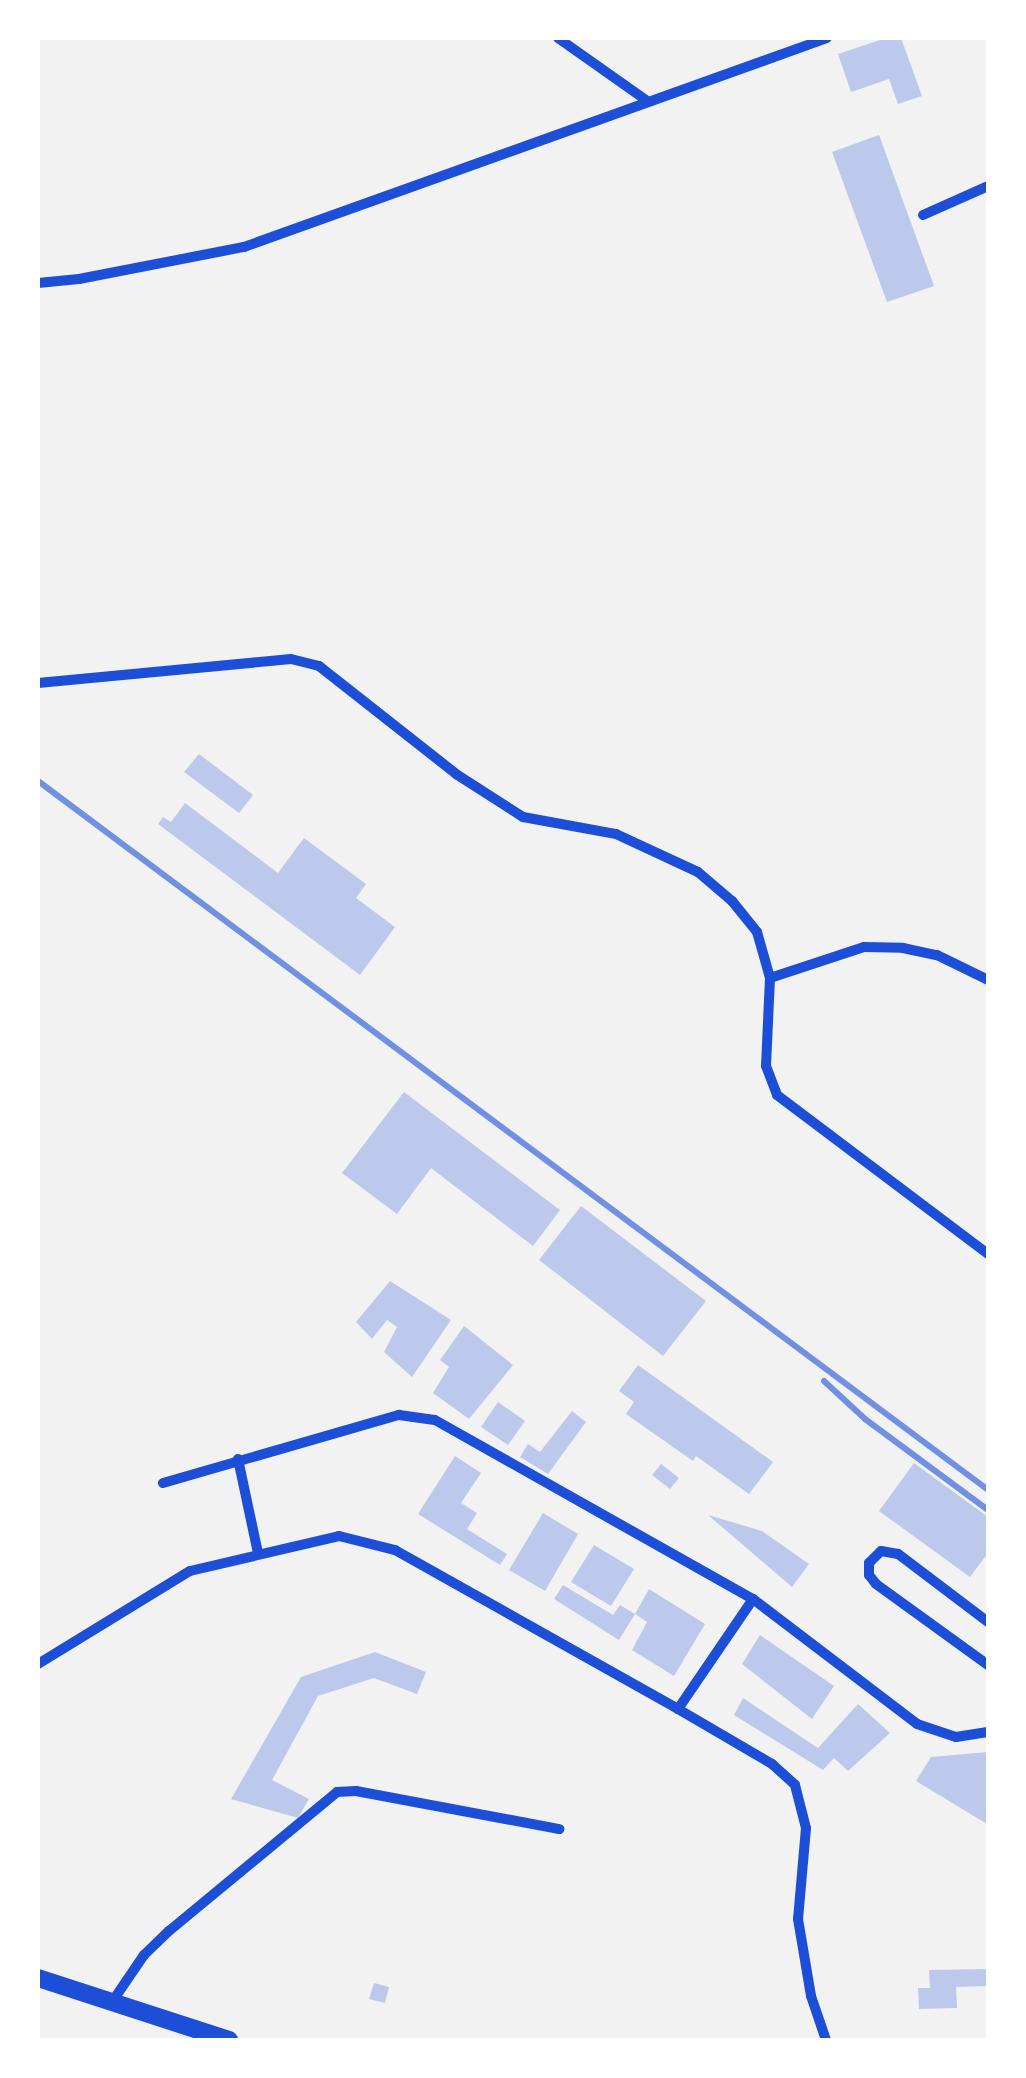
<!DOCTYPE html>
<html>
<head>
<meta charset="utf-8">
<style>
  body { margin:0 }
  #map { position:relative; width:1026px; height:2078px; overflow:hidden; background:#f2f2f2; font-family:"Playfair Display",serif }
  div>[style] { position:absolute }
  .building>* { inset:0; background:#bdc9ec }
  .minor>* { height:10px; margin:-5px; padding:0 5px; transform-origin:5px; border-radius:5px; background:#1d4ed8 }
  .trunk>* { height:18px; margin:-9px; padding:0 9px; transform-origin:9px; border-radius:9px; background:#1d4ed8 }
  .rail>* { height:6px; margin:-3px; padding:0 3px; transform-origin:3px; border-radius:3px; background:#7290e2 }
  span { translate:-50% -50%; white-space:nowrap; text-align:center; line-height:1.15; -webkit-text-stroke:8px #fff; paint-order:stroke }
  .frame { position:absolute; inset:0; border:40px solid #fff; pointer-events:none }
</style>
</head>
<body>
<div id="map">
  <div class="building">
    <div style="clip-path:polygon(886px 38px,901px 38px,922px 96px,898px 104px,889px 79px,851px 92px,838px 54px)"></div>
    <div style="clip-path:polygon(879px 135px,934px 286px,887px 302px,832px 152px)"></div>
    <div style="clip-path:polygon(199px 754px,253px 795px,239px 813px,184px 772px)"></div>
    <div style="clip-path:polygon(185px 803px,278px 873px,304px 838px,366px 884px,356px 898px,395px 927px,360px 975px,158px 824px,163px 817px,171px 822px)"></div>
    <div style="clip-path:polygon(404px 1092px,560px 1210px,533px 1246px,431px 1168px,397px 1214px,342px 1173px)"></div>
    <div style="clip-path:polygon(581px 1206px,706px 1301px,663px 1356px,539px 1260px)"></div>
    <div style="clip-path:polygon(390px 1281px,451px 1320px,412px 1377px,384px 1352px,397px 1327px,387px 1320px,372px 1339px,356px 1322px)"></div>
    <div style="clip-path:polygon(464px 1326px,513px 1365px,469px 1419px,433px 1393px,449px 1367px,440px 1360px)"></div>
    <div style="clip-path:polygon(638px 1365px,773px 1462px,749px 1494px,696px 1456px,693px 1461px,626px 1414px,634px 1402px,619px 1391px)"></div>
    <div style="clip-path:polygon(498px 1402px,525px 1421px,508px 1445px,481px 1427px)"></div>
    <div style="clip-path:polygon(572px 1411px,586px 1422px,548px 1474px,520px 1457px,528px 1444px,540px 1452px)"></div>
    <div style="clip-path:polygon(455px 1456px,481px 1473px,461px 1503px,477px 1513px,467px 1529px,507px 1554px,500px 1565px,418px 1514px)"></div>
    <div style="clip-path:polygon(914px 1463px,988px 1517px,988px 1553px,970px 1577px,879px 1511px)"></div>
    <div style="clip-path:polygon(661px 1464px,679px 1478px,670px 1489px,652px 1475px)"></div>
    <div style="clip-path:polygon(543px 1513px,578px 1534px,545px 1591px,509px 1570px)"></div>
    <div style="clip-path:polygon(708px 1515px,762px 1531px,809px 1564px,792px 1587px)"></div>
    <div style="clip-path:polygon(594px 1545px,634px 1569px,611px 1606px,571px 1582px)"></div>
    <div style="clip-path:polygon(563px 1585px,613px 1615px,620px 1605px,635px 1614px,649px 1589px,705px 1624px,674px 1676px,632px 1650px,647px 1622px,635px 1614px,619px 1640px,554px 1599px)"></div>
    <div style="clip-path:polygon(760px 1635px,834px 1686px,812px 1719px,742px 1664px)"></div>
    <div style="clip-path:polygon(375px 1652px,426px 1672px,417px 1694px,374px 1678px,318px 1696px,272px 1780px,309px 1799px,298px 1818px,231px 1799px,301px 1677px)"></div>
    <div style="clip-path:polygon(743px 1698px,818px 1748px,858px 1704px,890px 1733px,848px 1771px,834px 1758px,823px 1770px,734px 1715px)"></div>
    <div style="clip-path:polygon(988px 1752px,987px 1824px,916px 1781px,931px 1757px)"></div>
    <div style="clip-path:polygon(988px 1969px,988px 1986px,956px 1987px,957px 2008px,919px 2009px,918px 1988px,930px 1988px,929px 1970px)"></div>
    <div style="clip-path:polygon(374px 1983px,389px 1987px,385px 2003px,369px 1999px)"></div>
  </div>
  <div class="minor">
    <div style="left:558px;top:38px;width:108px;rotate:35.2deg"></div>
    <div style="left:923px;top:215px;width:71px;rotate:-24deg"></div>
    <div style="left:38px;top:283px;width:41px;rotate:-5.6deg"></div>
    <div style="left:79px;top:279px;width:168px;rotate:-11deg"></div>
    <div style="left:244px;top:247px;width:619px;rotate:-19.72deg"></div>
    <div style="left:38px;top:683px;width:254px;rotate:-5.4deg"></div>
    <div style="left:291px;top:659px;width:29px;rotate:14deg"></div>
    <div style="left:319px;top:666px;width:174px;rotate:38.2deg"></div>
    <div style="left:456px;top:774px;width:80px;rotate:32.7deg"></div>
    <div style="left:523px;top:817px;width:95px;rotate:10.4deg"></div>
    <div style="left:616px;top:834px;width:90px;rotate:24.9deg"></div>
    <div style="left:698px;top:872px;width:45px;rotate:40.5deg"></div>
    <div style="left:732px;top:901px;width:40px;rotate:51deg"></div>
    <div style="left:757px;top:932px;width:48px;rotate:74.2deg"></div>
    <div style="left:770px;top:978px;width:88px;rotate:92.6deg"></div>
    <div style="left:766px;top:1066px;width:31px;rotate:69deg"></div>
    <div style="left:777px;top:1095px;width:264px;rotate:37deg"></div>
    <div style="left:770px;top:978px;width:99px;rotate:-18.3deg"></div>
    <div style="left:864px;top:947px;width:39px;rotate:1deg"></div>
    <div style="left:903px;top:948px;width:35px;rotate:12deg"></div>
    <div style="left:937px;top:955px;width:57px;rotate:26.1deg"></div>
    <div style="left:238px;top:1459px;width:96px;rotate:78deg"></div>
    <div style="left:163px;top:1483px;width:246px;rotate:-16.1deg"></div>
    <div style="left:399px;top:1415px;width:36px;rotate:8deg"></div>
    <div style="left:435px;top:1420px;width:365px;rotate:29.4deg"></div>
    <div style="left:753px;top:1599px;width:206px;rotate:37.3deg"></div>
    <div style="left:917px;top:1724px;width:41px;rotate:18.4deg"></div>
    <div style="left:956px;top:1737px;width:32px;rotate:-9deg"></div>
    <div style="left:988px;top:1622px;width:113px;rotate:-142.9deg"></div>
    <div style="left:898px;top:1554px;width:17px;rotate:-170deg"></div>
    <div style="left:881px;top:1551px;width:17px;rotate:135deg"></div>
    <div style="left:869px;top:1563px;width:12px;rotate:90deg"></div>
    <div style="left:869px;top:1575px;width:11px;rotate:52deg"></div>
    <div style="left:876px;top:1584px;width:138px;rotate:35.9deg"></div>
    <div style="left:38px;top:1664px;width:178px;rotate:-31.5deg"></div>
    <div style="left:190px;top:1571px;width:153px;rotate:-13.2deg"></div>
    <div style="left:339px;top:1536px;width:58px;rotate:14deg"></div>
    <div style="left:395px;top:1550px;width:325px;rotate:29.3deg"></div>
    <div style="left:678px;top:1709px;width:109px;rotate:30.3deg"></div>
    <div style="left:772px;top:1764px;width:31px;rotate:42deg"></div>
    <div style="left:795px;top:1785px;width:44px;rotate:75.7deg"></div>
    <div style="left:806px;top:1828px;width:91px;rotate:95deg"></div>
    <div style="left:798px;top:1919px;width:78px;rotate:80.4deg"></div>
    <div style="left:811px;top:1996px;width:46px;rotate:71.2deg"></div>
    <div style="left:678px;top:1709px;width:133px;rotate:-55.7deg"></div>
    <div style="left:112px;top:2002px;width:57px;rotate:-55.8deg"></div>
    <div style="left:144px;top:1955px;width:35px;rotate:-44deg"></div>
    <div style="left:169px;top:1931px;width:218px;rotate:-39.6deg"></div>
    <div style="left:337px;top:1792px;width:19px;rotate:-3deg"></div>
    <div style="left:356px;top:1791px;width:207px;rotate:10.6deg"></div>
  </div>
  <div class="trunk">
    <div style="left:38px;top:1978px;width:201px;rotate:18deg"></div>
  </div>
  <div class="rail">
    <div style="left:38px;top:781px;width:1185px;rotate:36.73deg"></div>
    <div style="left:824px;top:1381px;width:56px;rotate:42.8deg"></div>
    <div style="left:865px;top:1419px;width:153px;rotate:36.5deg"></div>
  </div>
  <div class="frame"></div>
</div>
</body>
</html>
